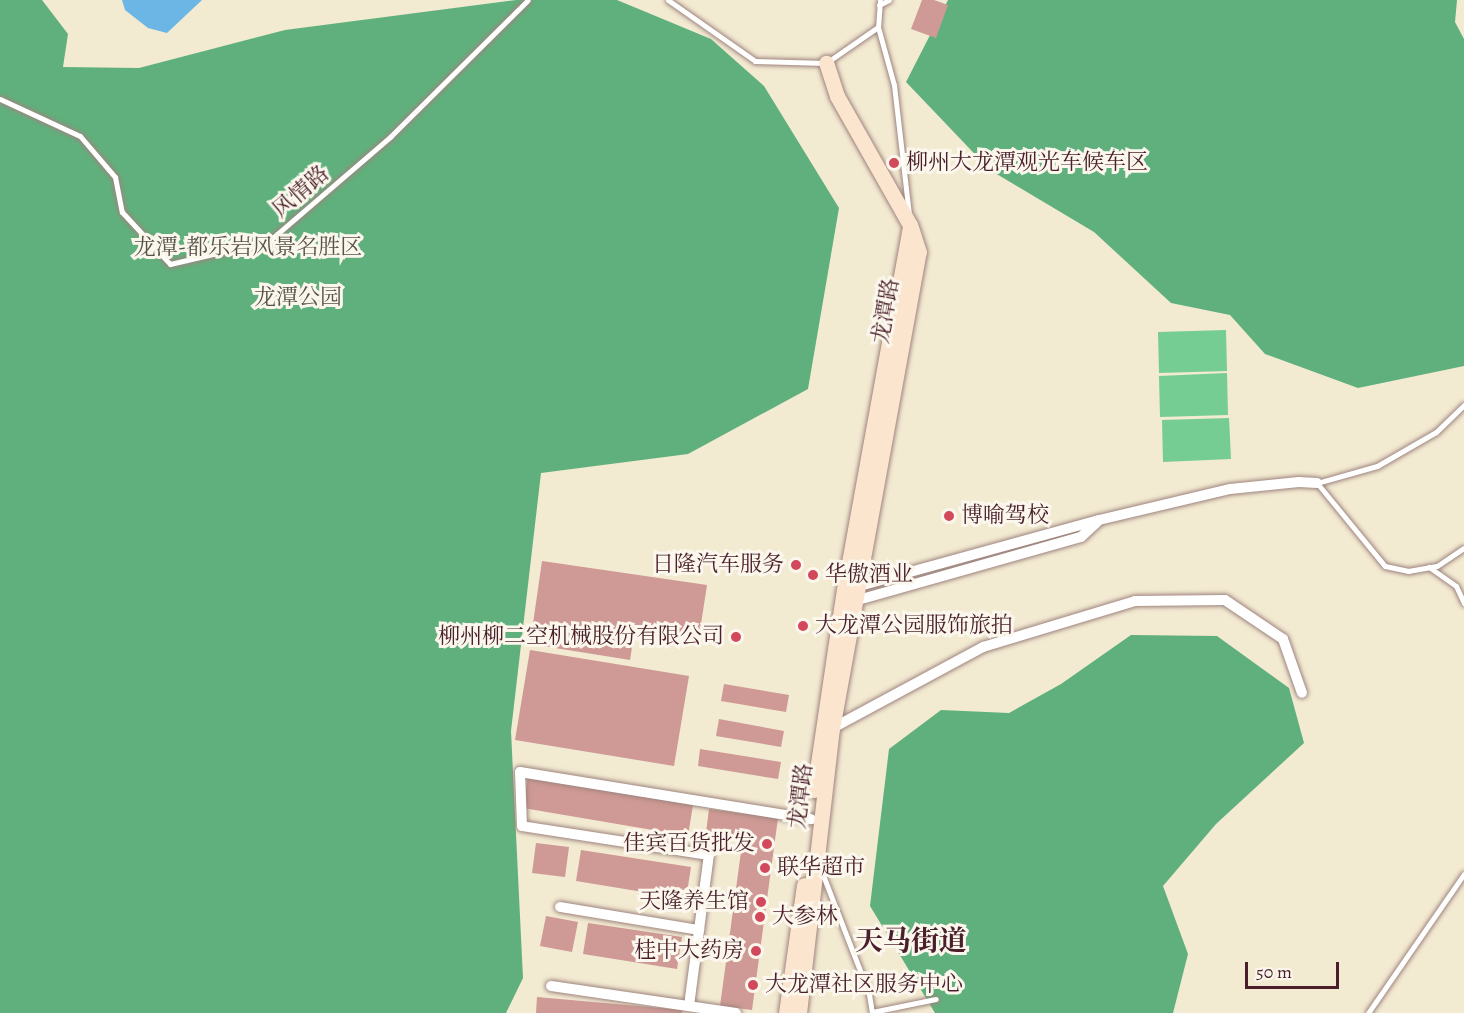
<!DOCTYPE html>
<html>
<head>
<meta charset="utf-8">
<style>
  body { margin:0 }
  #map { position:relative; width:1464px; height:1013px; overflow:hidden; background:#f3ead2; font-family:Alegreya,"Noto Serif SC",serif }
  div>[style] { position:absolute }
  .green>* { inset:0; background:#75cd93 }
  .forest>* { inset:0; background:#60b07d }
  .water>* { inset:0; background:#6bb6e4 }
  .building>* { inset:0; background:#cf9995 }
  .roads { filter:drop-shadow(0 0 2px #9e847e) drop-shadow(0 0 2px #9e847e) }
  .lane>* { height:5px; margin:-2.5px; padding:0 2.5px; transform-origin:2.5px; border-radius:2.5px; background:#fff }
  .street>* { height:10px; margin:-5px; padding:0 5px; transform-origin:5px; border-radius:5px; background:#fff }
  .secondary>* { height:15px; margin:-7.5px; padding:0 7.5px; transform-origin:7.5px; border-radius:7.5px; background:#fce5cf }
  .dots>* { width:16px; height:16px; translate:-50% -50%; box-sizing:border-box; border:3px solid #fbf7ec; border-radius:50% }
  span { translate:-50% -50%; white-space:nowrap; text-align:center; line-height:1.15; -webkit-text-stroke:6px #fbf7ec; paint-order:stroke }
  .poi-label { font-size:22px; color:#4a1f2b }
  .left { translate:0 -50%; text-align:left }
  .right { translate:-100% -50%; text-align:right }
  .street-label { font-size:22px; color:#4a1f2b }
  .park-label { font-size:22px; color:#57534a }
  .district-label { font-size:28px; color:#4a1f2b; font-weight:700 }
  .scale { position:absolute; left:1245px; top:962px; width:94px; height:27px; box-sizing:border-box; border:3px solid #4a1f2b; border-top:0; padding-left:8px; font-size:18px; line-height:21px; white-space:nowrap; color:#4a1f2b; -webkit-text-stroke:4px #fbf7ec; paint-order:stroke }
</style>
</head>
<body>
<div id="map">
  <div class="green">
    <div style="clip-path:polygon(1226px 330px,1227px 371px,1159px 373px,1158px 332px)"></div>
    <div style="clip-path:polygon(1227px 373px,1228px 415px,1160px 417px,1159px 376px)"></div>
    <div style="clip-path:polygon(1229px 418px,1231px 459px,1163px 462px,1162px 420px)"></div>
  </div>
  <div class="forest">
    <div style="clip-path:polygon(0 0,42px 0,68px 34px,63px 67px,139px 68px,285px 30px,516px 0,617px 0,711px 39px,764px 86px,839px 208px,808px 389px,688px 454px,541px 473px,511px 731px,523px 978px,506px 1013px,0 1013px)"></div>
    <div style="clip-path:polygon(948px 0,1457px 0,1455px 22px,1464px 39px,1464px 366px,1358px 388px,1265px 354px,1230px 315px,1171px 303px,1094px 232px,990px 170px,906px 82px)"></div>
    <div style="clip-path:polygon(1131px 635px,1217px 636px,1289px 688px,1304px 743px,1216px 824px,1163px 886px,1188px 954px,1173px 1013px,935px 1013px,870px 906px,889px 749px,941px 710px,1009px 713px,1061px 684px)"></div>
  </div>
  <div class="water">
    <div style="clip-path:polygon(122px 0,202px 0,167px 33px,148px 28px,125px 10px)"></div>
  </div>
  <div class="building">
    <div style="clip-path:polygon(922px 0,934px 0,948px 5px,936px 38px,911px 29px)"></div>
    <div style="clip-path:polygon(542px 561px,707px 585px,699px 637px,635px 628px,630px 660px,530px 644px)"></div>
    <div style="clip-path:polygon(530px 650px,689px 676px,674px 766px,515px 740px)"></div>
    <div style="clip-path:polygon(724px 684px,789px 695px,786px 712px,721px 701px)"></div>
    <div style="clip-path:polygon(719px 719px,784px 731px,781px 747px,716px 736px)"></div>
    <div style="clip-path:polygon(700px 749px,781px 762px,778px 779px,698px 766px)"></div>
    <div style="clip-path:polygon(528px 777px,693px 805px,688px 836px,523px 808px)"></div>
    <div style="clip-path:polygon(709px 809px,778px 818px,752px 1010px,720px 1006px,743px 837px,706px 832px)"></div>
    <div style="clip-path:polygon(536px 843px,569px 847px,565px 877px,532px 873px)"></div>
    <div style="clip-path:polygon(581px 850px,691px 867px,686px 899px,576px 881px)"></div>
    <div style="clip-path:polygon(546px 916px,578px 922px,572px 952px,540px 946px)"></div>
    <div style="clip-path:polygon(588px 923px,682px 937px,677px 969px,583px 954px)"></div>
    <div style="clip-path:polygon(537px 997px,683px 1010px,682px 1013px,536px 1013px)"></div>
  </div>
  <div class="roads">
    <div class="lane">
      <div style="left:668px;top:0;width:106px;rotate:35deg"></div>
      <div style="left:755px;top:61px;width:71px;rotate:1.6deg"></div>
      <div style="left:826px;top:63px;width:63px;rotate:-34.7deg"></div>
      <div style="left:880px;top:0;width:27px;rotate:94deg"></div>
      <div style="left:878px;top:27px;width:60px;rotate:74.6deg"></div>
      <div style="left:894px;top:85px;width:130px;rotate:83.4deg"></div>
      <div style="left:879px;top:5px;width:11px;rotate:-27deg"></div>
      <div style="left:0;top:99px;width:88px;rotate:24.8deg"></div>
      <div style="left:80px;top:136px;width:54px;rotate:49.5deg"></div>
      <div style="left:115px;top:177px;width:36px;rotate:79deg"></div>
      <div style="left:122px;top:212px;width:71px;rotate:47.3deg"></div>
      <div style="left:170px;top:264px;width:102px;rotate:-13.1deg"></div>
      <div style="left:269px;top:241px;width:160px;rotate:-40.7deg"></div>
      <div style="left:390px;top:137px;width:194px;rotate:-44.8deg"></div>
      <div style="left:1464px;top:405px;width:39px;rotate:136deg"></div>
      <div style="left:1436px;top:432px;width:68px;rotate:150deg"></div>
      <div style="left:1377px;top:466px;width:62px;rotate:164.2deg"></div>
      <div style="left:1317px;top:483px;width:107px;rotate:50.7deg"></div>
      <div style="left:1385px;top:566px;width:24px;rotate:12deg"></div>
      <div style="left:1408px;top:571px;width:29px;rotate:-10deg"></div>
      <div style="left:1437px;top:566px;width:32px;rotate:-34deg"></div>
      <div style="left:1429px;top:567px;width:33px;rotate:35deg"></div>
      <div style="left:1456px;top:586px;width:19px;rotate:65deg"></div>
      <div style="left:821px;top:870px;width:133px;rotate:68.8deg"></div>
      <div style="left:869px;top:994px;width:19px;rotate:81deg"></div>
      <div style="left:872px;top:1012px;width:65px;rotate:-11.5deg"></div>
      <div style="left:1368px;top:1013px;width:169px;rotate:-55.4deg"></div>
    </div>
    <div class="street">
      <div style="left:852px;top:588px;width:256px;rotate:-15.4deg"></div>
      <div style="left:1099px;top:520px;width:135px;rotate:-13.3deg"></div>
      <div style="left:1230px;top:489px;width:69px;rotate:-5.8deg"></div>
      <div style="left:1299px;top:482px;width:18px;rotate:3deg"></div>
      <div style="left:851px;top:602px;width:239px;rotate:-15.8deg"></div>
      <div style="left:1081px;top:537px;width:22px;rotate:-43deg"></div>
      <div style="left:829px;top:730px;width:175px;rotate:-28.3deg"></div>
      <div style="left:983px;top:647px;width:159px;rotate:-16.8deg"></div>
      <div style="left:1135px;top:601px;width:90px;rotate:-0.6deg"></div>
      <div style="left:1225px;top:600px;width:70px;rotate:33.9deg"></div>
      <div style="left:1283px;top:639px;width:57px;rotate:70.6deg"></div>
      <div style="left:560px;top:907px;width:141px;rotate:9.4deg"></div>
      <div style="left:551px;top:986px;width:187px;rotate:8.3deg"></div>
      <div style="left:689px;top:1006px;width:152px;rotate:-82.5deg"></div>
      <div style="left:709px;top:855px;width:189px;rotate:-171.2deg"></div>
      <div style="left:522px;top:826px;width:54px;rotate:-92.1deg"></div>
      <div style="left:520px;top:772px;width:295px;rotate:9.2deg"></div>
    </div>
    <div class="secondary">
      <div style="left:814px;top:790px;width:202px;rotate:-81.5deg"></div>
      <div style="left:844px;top:590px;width:368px;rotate:-79.7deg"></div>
      <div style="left:786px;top:1013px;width:129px;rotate:-82deg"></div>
      <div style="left:799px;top:1013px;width:286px;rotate:-83.4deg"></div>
      <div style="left:832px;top:729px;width:485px;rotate:-79.7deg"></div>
      <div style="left:919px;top:252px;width:28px;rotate:-108deg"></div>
      <div style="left:910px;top:225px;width:148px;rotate:-119.5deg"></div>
      <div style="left:837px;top:96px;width:35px;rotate:-108deg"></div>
    </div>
  </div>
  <div class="dots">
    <div style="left:894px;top:163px;background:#d1495b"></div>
    <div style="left:949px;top:516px;background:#d1495b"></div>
    <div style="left:796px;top:565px;background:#d1495b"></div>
    <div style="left:813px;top:575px;background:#d1495b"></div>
    <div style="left:803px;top:626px;background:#d1495b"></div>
    <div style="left:736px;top:637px;background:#d1495b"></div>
    <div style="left:767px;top:844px;background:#d1495b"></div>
    <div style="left:765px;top:868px;background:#d1495b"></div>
    <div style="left:761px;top:902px;background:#d1495b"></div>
    <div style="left:760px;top:917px;background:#d1495b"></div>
    <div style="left:756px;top:951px;background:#d1495b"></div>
    <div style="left:753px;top:985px;background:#d1495b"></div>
  </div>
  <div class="poi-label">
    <span class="left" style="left:906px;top:163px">柳州大龙潭观光车候车区</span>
    <span class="left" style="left:961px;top:516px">博喻驾校</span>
    <span class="right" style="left:784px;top:565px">日隆汽车服务</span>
    <span class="left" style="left:825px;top:575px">华傲酒业</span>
    <span class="left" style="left:815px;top:626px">大龙潭公园服饰旅拍</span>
    <span class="right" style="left:724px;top:637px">柳州柳二空机械股份有限公司</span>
    <span class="right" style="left:755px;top:844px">佳宾百货批发</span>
    <span class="left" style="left:777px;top:868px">联华超市</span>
    <span class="right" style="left:749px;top:902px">天隆养生馆</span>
    <span class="left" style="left:772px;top:917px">大参林</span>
    <span class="right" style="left:744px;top:951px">桂中大药房</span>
    <span class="left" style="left:765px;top:985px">大龙潭社区服务中心</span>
  </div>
  <div class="street-label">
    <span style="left:301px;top:192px;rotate:-41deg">风情路</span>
    <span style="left:886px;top:311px;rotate:-80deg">龙潭路</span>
    <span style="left:801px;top:796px;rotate:-83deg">龙潭路</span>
  </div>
  <div class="park-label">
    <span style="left:248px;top:248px">龙潭-都乐岩风景名胜区</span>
    <span style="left:298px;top:298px">龙潭公园</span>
  </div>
  <div class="district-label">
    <span style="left:911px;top:941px">天马街道</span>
  </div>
  <div class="scale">50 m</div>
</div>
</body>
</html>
